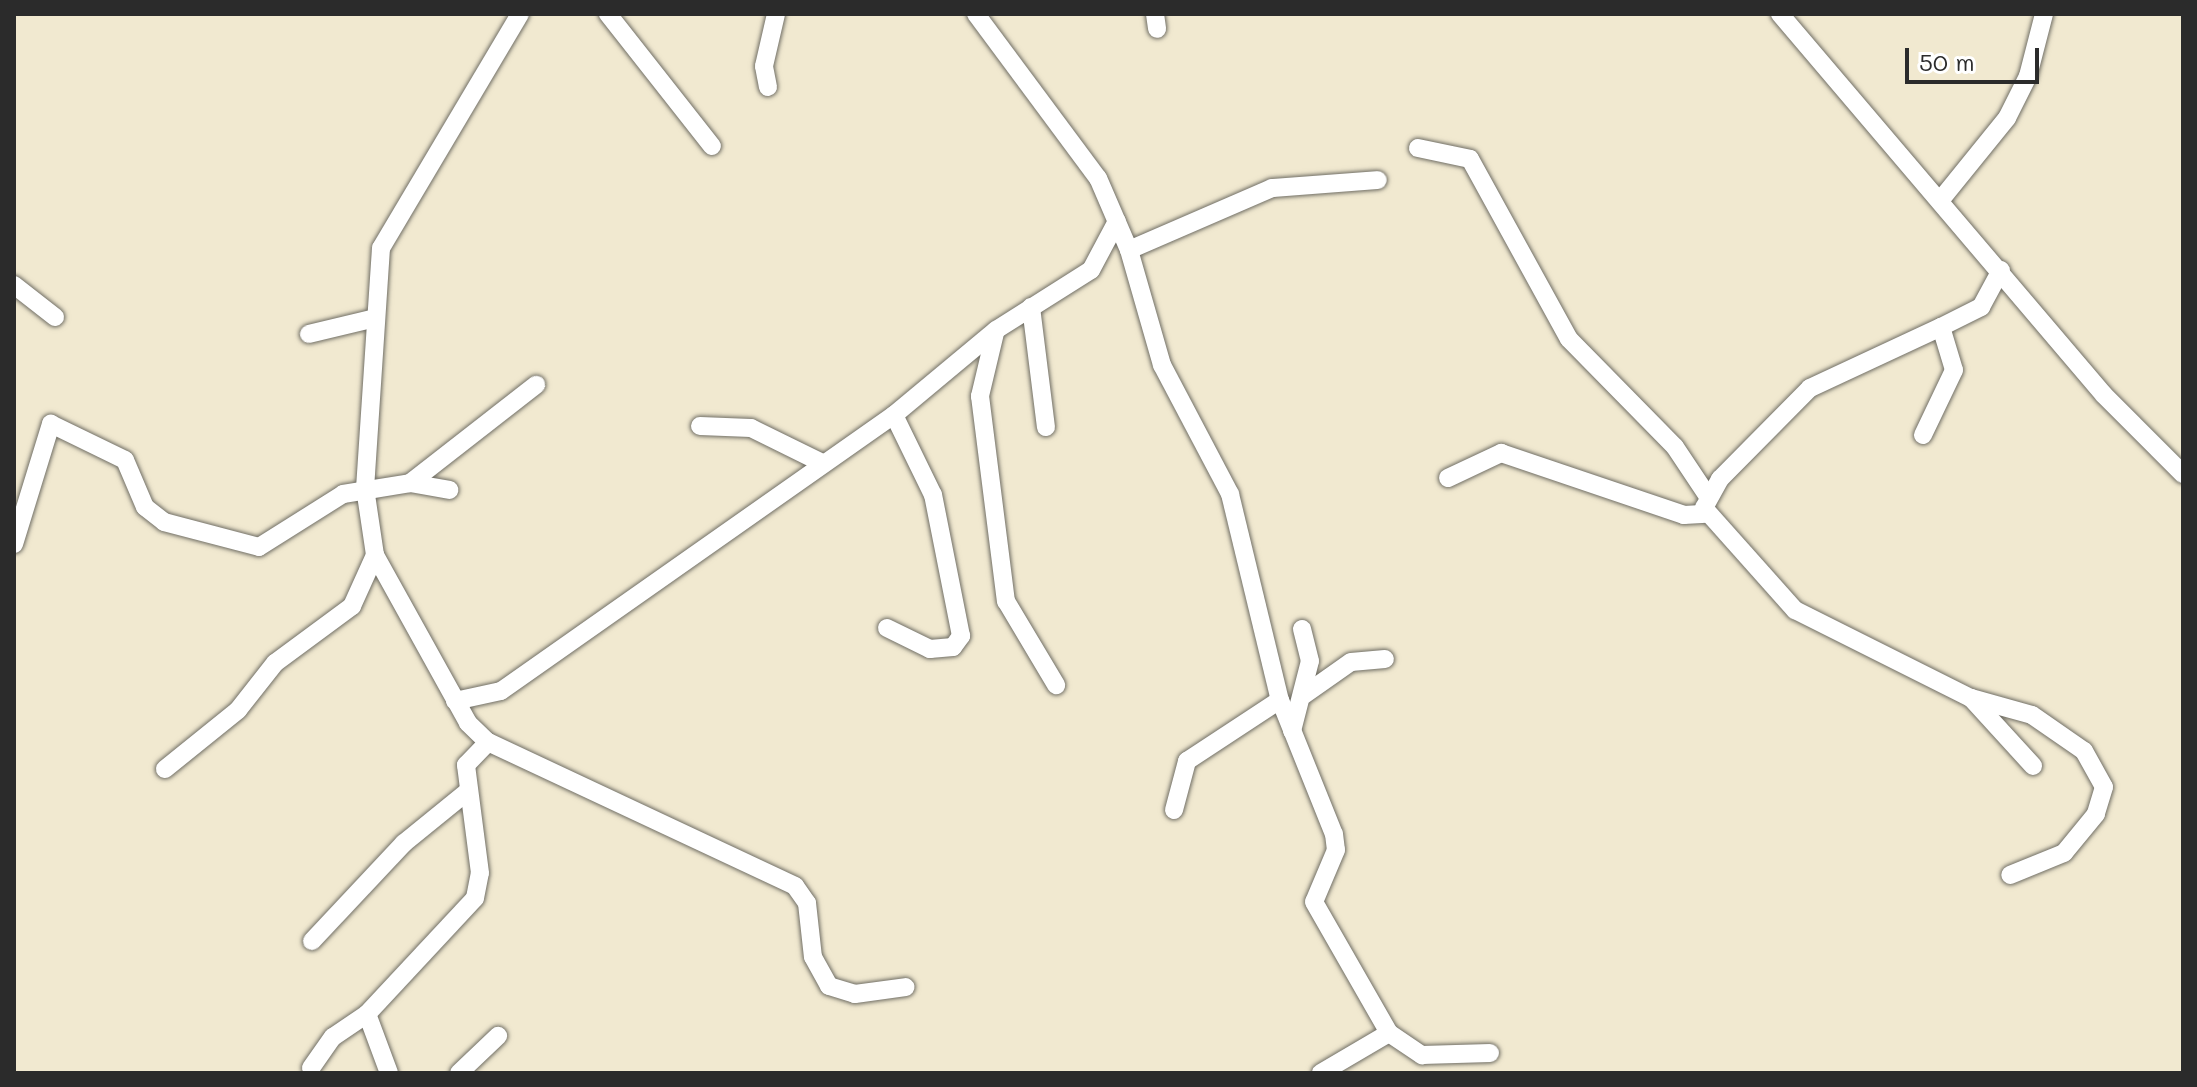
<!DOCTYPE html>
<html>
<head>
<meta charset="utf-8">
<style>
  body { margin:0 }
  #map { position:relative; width:2197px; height:1087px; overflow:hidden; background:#f1e9d0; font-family:Mali,sans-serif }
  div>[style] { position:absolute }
  .roads { filter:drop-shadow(0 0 2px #706e65) drop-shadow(0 0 2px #706e65) }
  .minor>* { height:18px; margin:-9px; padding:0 9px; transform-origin:9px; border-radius:9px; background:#fff }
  span { translate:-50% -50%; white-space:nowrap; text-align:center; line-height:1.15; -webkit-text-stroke:6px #fff; paint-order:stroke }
  .frame { position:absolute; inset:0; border:16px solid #2b2b2b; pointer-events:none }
  .scale { position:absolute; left:1905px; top:48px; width:134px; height:36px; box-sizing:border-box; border:4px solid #2b2b2b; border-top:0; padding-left:10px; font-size:24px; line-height:28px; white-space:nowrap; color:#2b2b2b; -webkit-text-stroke:6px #fff; paint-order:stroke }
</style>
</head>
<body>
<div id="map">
  <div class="roads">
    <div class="minor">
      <div style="left:520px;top:14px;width:272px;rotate:120.7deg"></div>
      <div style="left:381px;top:248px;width:241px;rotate:93.8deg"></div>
      <div style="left:365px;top:488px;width:68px;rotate:81.5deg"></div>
      <div style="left:375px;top:555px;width:192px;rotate:61deg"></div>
      <div style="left:468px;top:723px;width:28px;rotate:44deg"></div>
      <div style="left:488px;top:742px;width:339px;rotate:25.1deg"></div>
      <div style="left:795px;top:886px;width:21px;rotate:55deg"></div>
      <div style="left:807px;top:903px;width:54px;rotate:83.7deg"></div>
      <div style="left:813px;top:957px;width:33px;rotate:61deg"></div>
      <div style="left:829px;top:986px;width:27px;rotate:17deg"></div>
      <div style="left:855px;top:994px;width:51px;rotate:-7.8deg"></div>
      <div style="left:608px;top:14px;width:168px;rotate:51.8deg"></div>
      <div style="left:976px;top:14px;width:204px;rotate:53.4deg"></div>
      <div style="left:1098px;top:178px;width:78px;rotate:66.7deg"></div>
      <div style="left:1129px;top:250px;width:120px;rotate:74deg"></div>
      <div style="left:1162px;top:365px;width:146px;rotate:62.2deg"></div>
      <div style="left:1230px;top:494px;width:212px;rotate:76.4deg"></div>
      <div style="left:1280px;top:700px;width:144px;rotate:68.1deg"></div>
      <div style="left:1334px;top:834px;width:16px;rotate:83deg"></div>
      <div style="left:1336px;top:850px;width:56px;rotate:112.9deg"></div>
      <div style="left:1314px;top:902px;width:151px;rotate:60.2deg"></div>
      <div style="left:1389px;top:1033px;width:79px;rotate:149.5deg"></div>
      <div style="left:1155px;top:14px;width:15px;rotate:82deg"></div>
      <div style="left:1780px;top:14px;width:500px;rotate:49.62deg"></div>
      <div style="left:2104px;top:395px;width:112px;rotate:45deg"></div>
      <div style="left:768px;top:87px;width:21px;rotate:-101deg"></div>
      <div style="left:764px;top:66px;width:53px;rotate:-77deg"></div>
      <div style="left:1418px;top:148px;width:53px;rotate:11.9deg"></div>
      <div style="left:1470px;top:159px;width:205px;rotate:61.2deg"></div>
      <div style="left:1569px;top:339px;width:151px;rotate:45.5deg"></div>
      <div style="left:1675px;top:447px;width:58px;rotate:56.3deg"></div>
      <div style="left:1943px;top:197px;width:102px;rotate:-51deg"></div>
      <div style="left:2007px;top:118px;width:47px;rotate:-63.4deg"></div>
      <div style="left:2028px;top:76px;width:64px;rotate:-75.5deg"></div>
      <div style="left:1129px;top:250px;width:156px;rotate:-23.4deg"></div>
      <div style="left:1272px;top:188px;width:106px;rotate:-4.3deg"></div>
      <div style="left:14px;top:285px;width:52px;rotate:38deg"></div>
      <div style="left:1031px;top:307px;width:121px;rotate:82.9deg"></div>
      <div style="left:1941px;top:327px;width:145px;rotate:155deg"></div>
      <div style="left:1810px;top:388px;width:128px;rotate:134.7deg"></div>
      <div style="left:1720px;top:479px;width:33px;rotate:119deg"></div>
      <div style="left:1704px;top:508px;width:137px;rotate:48.3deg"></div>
      <div style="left:1795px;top:610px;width:197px;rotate:26.6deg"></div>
      <div style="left:1971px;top:698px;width:63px;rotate:15.6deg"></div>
      <div style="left:2032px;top:715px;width:63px;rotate:34.7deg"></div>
      <div style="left:2084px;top:751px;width:41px;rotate:60.9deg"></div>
      <div style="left:2104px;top:787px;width:28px;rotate:107deg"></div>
      <div style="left:2096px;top:814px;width:50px;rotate:129.4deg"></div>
      <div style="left:2064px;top:853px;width:58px;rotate:157.8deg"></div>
      <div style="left:995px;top:333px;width:65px;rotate:103.4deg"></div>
      <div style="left:980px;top:396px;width:207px;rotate:82.8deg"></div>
      <div style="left:1006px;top:601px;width:98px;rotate:59.2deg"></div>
      <div style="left:309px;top:334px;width:68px;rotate:-13.6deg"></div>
      <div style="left:700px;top:426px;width:51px;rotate:2.2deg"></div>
      <div style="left:751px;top:428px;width:79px;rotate:26.2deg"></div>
      <div style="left:1923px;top:435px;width:72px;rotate:-64.5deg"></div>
      <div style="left:1954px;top:370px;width:45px;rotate:-106.8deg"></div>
      <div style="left:1941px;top:327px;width:45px;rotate:-26.6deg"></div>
      <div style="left:1981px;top:307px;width:42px;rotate:-61.6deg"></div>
      <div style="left:1448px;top:478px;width:59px;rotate:-25.3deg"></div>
      <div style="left:1501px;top:453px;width:193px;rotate:18.7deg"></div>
      <div style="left:1684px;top:515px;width:22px;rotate:-3deg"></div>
      <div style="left:410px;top:483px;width:40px;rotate:10deg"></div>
      <div style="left:14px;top:544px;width:126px;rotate:-72.9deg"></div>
      <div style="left:51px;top:424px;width:82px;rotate:25.9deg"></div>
      <div style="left:125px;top:460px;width:51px;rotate:66.9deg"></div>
      <div style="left:145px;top:507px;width:24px;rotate:38deg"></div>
      <div style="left:164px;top:522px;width:98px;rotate:14.7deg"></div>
      <div style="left:259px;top:547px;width:99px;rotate:-32.2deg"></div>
      <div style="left:343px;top:494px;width:68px;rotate:-9.3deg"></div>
      <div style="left:410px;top:483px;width:160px;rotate:-37.9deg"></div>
      <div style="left:887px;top:628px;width:48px;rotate:26deg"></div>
      <div style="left:930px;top:649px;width:23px;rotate:-5deg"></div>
      <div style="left:953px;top:647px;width:14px;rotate:-54deg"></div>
      <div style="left:961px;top:636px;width:144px;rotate:-101.2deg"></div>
      <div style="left:933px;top:495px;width:89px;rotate:-116deg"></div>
      <div style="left:1304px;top:695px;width:57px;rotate:-35.1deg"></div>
      <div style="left:1351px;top:662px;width:34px;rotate:-5deg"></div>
      <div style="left:1971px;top:698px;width:92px;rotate:47.6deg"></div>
      <div style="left:455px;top:701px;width:47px;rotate:-12.3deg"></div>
      <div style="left:501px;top:691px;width:480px;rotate:-35.1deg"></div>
      <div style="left:894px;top:415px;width:133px;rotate:-39.8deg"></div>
      <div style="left:996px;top:330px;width:112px;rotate:-32.3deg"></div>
      <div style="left:1091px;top:270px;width:55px;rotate:-62deg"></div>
      <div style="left:1292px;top:731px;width:72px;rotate:-75.6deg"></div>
      <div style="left:1310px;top:661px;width:33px;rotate:-104deg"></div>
      <div style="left:165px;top:769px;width:94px;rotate:-38.9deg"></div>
      <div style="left:238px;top:710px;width:60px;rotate:-51.8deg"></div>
      <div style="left:275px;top:663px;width:96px;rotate:-36.5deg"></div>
      <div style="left:352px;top:606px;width:56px;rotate:-65.7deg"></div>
      <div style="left:1174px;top:810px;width:51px;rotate:-75.1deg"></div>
      <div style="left:1187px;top:761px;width:111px;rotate:-33.3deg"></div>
      <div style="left:312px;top:941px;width:134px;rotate:-46.8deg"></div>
      <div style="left:404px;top:843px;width:81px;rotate:-39deg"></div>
      <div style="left:1389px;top:1033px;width:40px;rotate:34deg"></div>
      <div style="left:1422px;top:1055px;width:68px;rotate:-1.7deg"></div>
      <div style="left:311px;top:1068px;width:38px;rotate:-55deg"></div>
      <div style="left:333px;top:1037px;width:41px;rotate:-34.1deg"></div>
      <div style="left:389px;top:1073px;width:63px;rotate:-110.4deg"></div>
      <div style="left:367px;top:1014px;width:158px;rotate:-47deg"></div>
      <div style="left:475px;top:898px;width:25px;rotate:-79deg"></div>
      <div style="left:480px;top:873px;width:109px;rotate:-97.4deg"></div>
      <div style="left:466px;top:765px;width:32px;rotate:-46deg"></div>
      <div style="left:459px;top:1073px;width:54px;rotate:-43.5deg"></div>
    </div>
  </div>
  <div class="frame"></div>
  <div class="scale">50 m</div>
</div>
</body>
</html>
